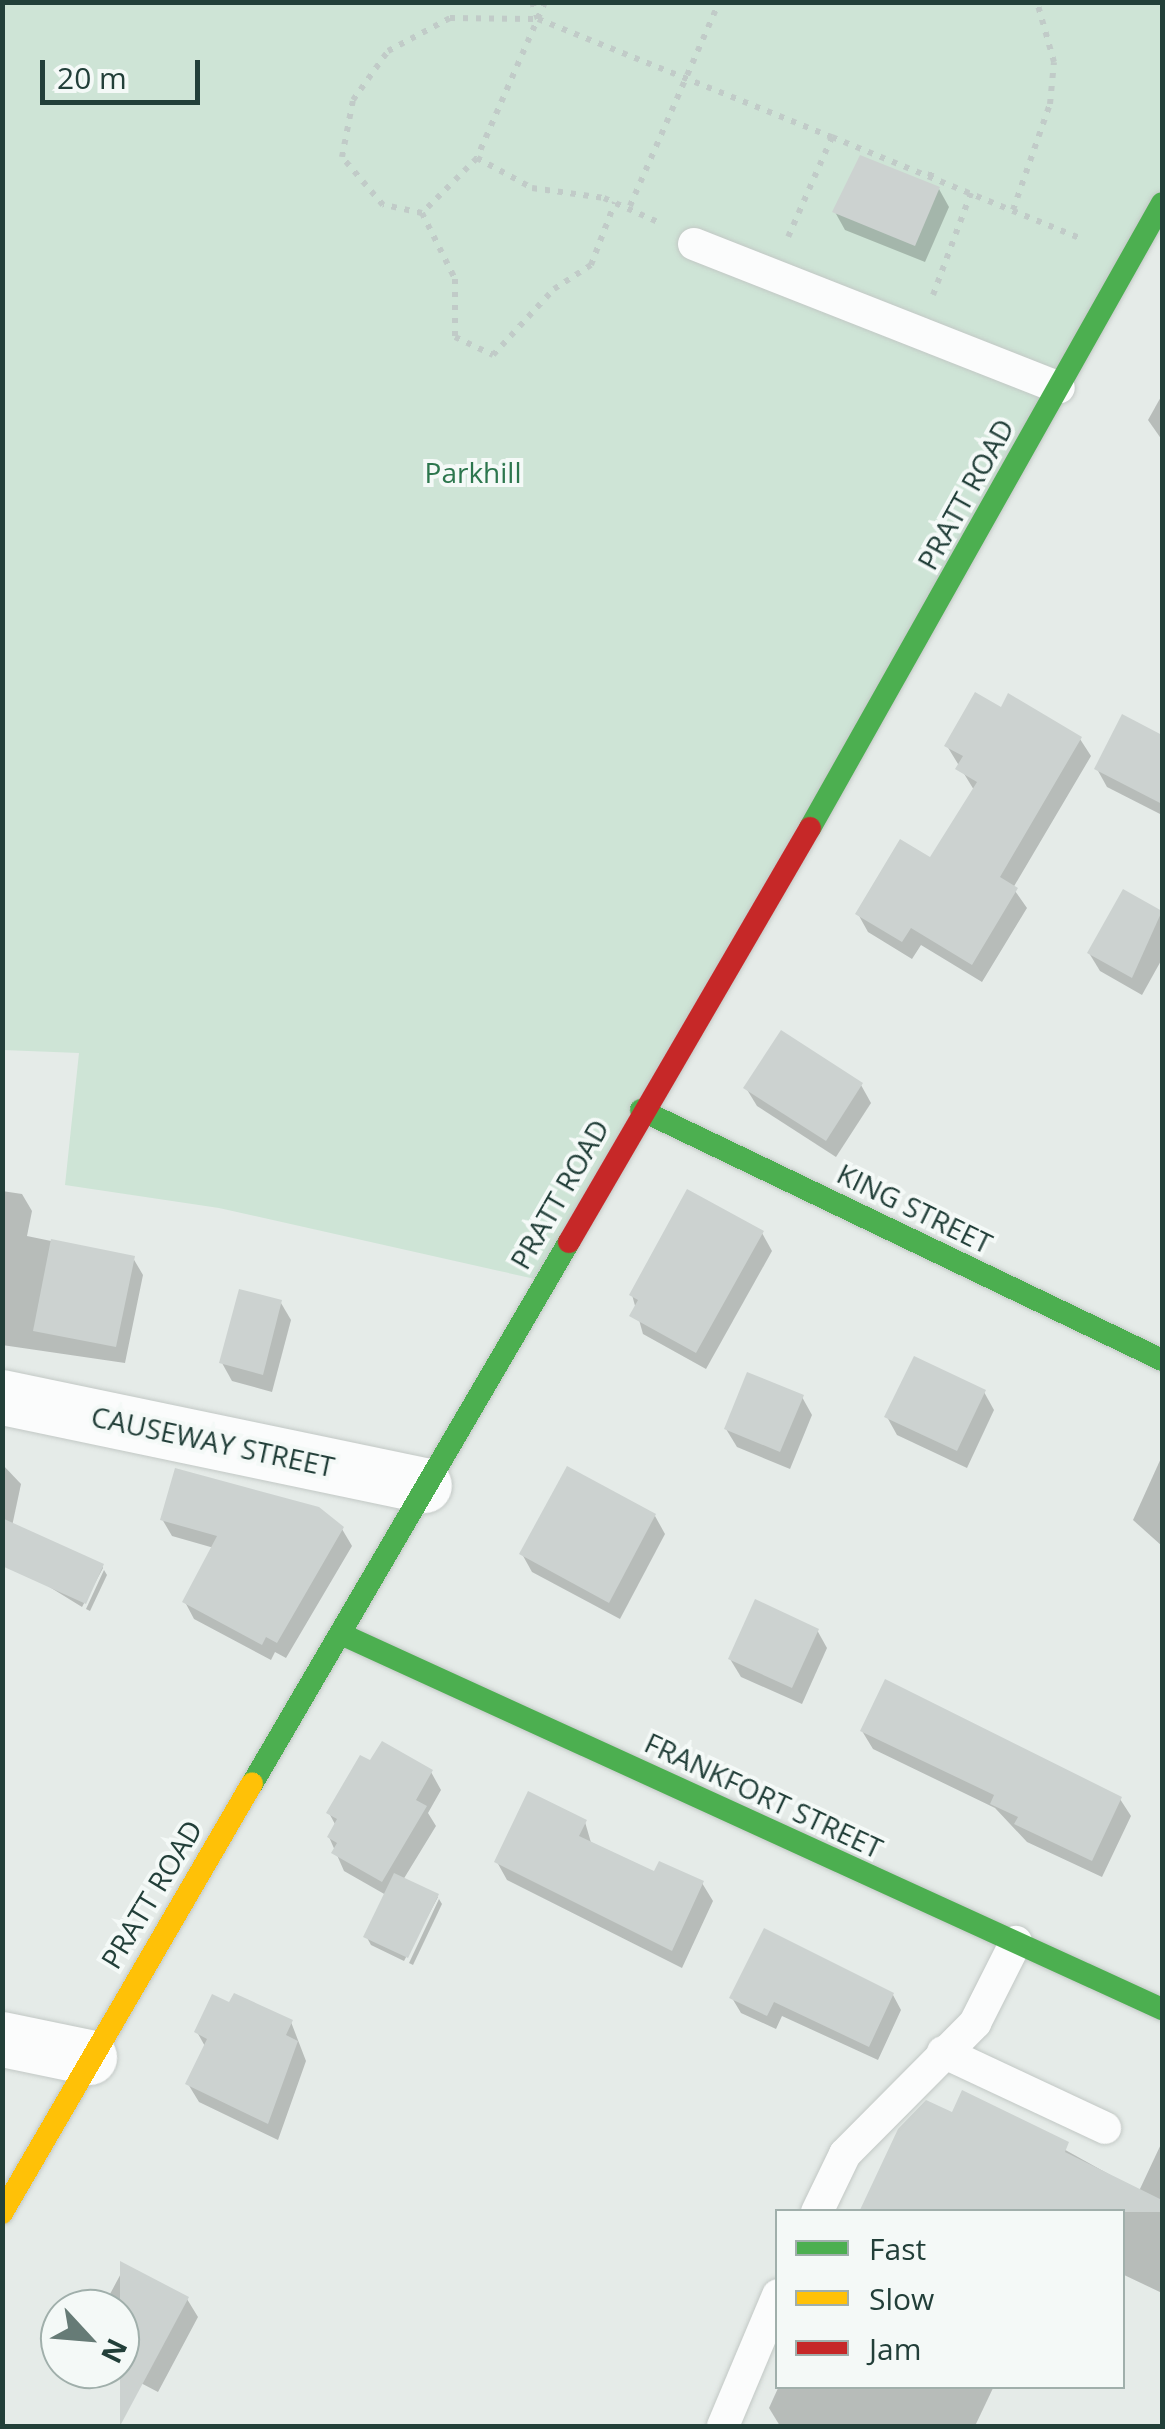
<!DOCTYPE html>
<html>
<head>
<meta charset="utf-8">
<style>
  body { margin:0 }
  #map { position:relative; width:1165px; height:2429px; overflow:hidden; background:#e5ebe8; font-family:"Open Sans",sans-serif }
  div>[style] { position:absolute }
  .green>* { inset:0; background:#cee4d6 }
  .shadow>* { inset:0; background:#0003 }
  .building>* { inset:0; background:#ccd2d0 }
  .path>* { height:6px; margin-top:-3px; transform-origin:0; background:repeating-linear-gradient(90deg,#c1cbc8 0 5px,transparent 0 13px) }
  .roads { filter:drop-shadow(0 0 2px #c2c8c5) drop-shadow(0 0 2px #c2c8c5) }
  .lane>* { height:32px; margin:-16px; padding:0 16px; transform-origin:16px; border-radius:16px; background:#fbfcfc }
  .street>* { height:55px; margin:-27.5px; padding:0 27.5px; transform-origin:27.5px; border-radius:27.5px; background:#fbfcfc }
  .fast>* { height:22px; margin:-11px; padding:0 11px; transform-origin:11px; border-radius:11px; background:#4caf50 }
  .slow>* { height:22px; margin:-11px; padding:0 11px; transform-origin:11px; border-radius:11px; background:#ffc107 }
  .jam>* { height:22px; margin:-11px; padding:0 11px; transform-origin:11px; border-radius:11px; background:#c62828 }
  span { translate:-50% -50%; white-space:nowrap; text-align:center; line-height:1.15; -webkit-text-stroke:8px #f4f9f7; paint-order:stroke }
  .park-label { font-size:28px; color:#2c764d }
  .street-label { font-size:28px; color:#223f39 }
  .frame { position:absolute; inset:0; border:5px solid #223f39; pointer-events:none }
  .legend { position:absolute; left:775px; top:2209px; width:350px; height:180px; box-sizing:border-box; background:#f4f9f7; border:2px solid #a0afab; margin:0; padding:12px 18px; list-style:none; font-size:30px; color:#223f39 }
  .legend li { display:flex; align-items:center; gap:20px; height:50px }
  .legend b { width:50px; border:2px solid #a0afab }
  .north { position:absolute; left:40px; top:2289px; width:100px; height:100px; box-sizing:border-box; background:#f4f9f7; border:2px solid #a0afab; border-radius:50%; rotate:116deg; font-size:28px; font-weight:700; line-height:40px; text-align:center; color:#223f39 }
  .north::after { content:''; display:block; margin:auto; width:35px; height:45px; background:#667b76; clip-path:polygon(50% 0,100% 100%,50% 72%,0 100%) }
  .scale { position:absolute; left:40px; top:60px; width:160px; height:45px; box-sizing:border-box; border:5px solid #223f39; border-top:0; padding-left:12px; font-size:30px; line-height:35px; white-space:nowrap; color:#223f39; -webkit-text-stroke:8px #f4f9f7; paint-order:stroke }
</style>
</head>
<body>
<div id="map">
  <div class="green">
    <div style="clip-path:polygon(3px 3px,1162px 3px,1162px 203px,544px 1281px,219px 1208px,65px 1185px,79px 1053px,3px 1050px)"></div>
  </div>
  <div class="shadow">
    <div style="clip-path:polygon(939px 189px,949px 207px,925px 262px,845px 230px,835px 212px)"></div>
    <div style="clip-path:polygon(1162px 395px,1162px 440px,1148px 420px)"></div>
    <div style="clip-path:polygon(1002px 710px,1080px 739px,1091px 756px,1013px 888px,1027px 908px,982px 982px,921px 945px,912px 959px,868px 932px,858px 914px,931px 861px,974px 790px,947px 746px)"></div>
    <div style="clip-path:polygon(1123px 718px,1162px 738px,1162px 815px,1107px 787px,1097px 769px)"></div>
    <div style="clip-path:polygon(1124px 892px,1162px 914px,1162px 959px,1142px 995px,1100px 971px,1089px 953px)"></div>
    <div style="clip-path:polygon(861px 1085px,871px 1103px,836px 1157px,757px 1106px,746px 1088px)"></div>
    <div style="clip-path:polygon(2px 1191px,22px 1194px,32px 1211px,27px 1236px,133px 1258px,143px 1275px,125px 1363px,2px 1345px)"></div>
    <div style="clip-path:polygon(762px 1233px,772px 1251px,706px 1369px,643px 1334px,632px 1295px)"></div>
    <div style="clip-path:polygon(281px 1303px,291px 1320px,272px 1392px,232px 1381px,222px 1363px)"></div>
    <div style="clip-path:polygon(984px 1392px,994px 1410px,967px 1468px,897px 1435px,887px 1417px)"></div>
    <div style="clip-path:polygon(802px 1397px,812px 1415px,790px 1469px,737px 1447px,726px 1429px)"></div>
    <div style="clip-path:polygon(1162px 1456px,1162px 1546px,1133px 1520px)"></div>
    <div style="clip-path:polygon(2px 1464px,21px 1484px,4px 1564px,2px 1564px)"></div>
    <div style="clip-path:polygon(655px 1516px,665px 1534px,620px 1619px,532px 1572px,522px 1554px)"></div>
    <div style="clip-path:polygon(162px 1519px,342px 1529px,352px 1546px,286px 1658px,275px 1652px,271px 1660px,194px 1619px,185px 1602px,214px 1548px,172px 1536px)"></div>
    <div style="clip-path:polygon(103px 1568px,82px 1607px,43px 1583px,102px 1566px)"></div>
    <div style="clip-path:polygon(104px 1570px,107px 1575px,90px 1611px,86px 1609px)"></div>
    <div style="clip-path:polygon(817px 1630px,827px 1648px,802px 1704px,741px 1677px,730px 1659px)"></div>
    <div style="clip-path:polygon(862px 1731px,1120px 1799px,1131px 1816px,1102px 1877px,1027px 1842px,995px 1808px,873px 1749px)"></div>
    <div style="clip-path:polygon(371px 1764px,431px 1772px,441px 1790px,428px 1813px,436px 1826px,403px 1880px,438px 1897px,404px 1961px,371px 1945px,366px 1936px,386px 1895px,344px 1871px,329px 1837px,336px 1826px,329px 1813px)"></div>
    <div style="clip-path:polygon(585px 1822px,592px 1846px,655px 1874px,702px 1883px,713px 1901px,682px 1968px,507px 1880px,497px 1862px)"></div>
    <div style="clip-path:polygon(439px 1899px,442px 1904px,413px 1965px,409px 1963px)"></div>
    <div style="clip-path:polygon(893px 1995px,901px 2010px,878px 2060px,782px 2016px,776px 2029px,741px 2013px,732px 1998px)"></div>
    <div style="clip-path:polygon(291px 2022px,306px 2061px,278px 2140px,199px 2102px,188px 2084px,206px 2048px,197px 2032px)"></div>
    <div style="clip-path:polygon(963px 2093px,1139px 2191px,1162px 2142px,1162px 2293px,1122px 2274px,1122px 2212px,953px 2116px)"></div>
    <div style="clip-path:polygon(125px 2266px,187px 2299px,198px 2317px,158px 2392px,114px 2369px,120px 2309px,102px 2309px)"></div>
    <div style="clip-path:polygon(779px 2386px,994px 2386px,975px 2426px,780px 2426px,769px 2408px)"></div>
  </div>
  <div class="building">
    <div style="clip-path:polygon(860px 155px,940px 187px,915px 246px,832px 212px)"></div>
    <div style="clip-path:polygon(975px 692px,1001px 707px,1008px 693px,1082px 737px,1000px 877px,1018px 888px,972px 965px,911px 928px,902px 942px,855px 914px,900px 839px,930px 857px,977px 782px,955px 769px,963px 756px,944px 746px)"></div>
    <div style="clip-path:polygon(1122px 714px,1162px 735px,1162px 804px,1094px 769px)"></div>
    <div style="clip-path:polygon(1123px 889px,1162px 911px,1132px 978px,1087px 953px)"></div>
    <div style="clip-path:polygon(781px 1030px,863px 1083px,826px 1141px,743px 1088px)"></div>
    <div style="clip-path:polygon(687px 1189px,764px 1231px,696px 1353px,629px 1316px,638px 1300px,629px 1295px)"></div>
    <div style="clip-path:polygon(51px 1239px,135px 1256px,116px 1347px,33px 1331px)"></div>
    <div style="clip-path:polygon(239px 1289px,282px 1300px,263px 1375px,219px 1363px)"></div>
    <div style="clip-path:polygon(914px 1356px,986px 1390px,957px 1451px,884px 1417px)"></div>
    <div style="clip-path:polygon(747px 1372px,804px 1395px,780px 1452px,724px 1429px)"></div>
    <div style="clip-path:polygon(567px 1466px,656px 1514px,609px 1603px,519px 1554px)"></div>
    <div style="clip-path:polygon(175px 1468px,319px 1507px,344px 1527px,277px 1643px,266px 1637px,262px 1645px,182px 1602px,217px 1536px,160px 1520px)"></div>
    <div style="clip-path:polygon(2px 1518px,104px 1564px,86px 1604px,2px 1566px)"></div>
    <div style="clip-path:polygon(755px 1599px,819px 1629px,792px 1688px,728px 1659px)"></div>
    <div style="clip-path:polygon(885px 1679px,1122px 1797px,1092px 1861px,1014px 1824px,1018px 1817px,990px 1804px,994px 1795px,860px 1731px)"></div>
    <div style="clip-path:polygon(382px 1741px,433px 1770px,416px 1800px,427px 1806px,382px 1882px,331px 1853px,337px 1843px,327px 1837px,337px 1819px,326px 1813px,360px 1755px,370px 1760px)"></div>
    <div style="clip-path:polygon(528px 1791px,587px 1820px,579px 1836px,654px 1871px,659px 1861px,704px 1881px,672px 1951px,494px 1862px)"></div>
    <div style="clip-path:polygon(394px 1873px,439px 1894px,408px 1958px,363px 1937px)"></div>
    <div style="clip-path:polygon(764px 1928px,894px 1993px,869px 2047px,774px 2002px,767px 2016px,729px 1998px)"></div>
    <div style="clip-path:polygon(234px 1993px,293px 2020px,286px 2035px,298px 2041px,268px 2124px,185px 2084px,207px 2039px,194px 2032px,212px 1994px,229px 2002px)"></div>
    <div style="clip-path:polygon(962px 2090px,1069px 2142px,1065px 2152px,1162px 2200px,1162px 2212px,859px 2212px,898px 2129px,926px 2100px,952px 2112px)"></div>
    <div style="clip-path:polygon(120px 2261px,189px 2297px,120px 2426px)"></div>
  </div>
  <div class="path">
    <div style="left:532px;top:2px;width:18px;rotate:71deg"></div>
    <div style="left:538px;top:19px;width:317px;rotate:21.9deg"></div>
    <div style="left:832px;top:137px;width:109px;rotate:113.7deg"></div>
    <div style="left:545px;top:2px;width:170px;rotate:113.6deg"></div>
    <div style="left:477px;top:158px;width:63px;rotate:28.6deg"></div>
    <div style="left:532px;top:188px;width:73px;rotate:7.9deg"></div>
    <div style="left:604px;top:198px;width:59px;rotate:24deg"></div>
    <div style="left:832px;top:137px;width:267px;rotate:22.2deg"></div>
    <div style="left:477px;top:158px;width:78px;rotate:135deg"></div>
    <div style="left:422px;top:213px;width:40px;rotate:-168deg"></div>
    <div style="left:383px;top:205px;width:63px;rotate:-130.5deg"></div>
    <div style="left:342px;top:157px;width:58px;rotate:-79.1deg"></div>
    <div style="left:353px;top:100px;width:60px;rotate:-54.5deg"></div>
    <div style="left:388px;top:51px;width:70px;rotate:-28deg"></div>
    <div style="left:450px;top:18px;width:87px;rotate:0.7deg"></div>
    <div style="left:930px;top:177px;width:10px;rotate:-73deg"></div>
    <div style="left:630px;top:206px;width:223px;rotate:-66.4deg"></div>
    <div style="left:1013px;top:210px;width:112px;rotate:-70.8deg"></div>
    <div style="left:1050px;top:104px;width:42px;rotate:-84.6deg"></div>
    <div style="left:1054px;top:62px;width:62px;rotate:-105.8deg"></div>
    <div style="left:422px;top:213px;width:74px;rotate:63.4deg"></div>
    <div style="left:455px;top:279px;width:58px;rotate:90deg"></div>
    <div style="left:455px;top:337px;width:42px;rotate:25.3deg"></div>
    <div style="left:493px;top:355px;width:90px;rotate:-47.3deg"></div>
    <div style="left:554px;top:289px;width:44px;rotate:-33deg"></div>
    <div style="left:591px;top:265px;width:67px;rotate:-69.1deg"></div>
    <div style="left:933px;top:295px;width:109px;rotate:-69.6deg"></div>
  </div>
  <div class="roads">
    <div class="lane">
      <div style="left:694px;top:244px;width:392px;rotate:21.5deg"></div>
      <div style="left:943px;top:2052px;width:179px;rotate:25.1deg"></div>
      <div style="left:817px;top:2212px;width:64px;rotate:-64.2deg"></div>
      <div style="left:845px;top:2154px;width:185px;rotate:-45.2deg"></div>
      <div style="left:975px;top:2023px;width:91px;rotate:-63.2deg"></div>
      <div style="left:723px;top:2426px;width:142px;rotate:-67.2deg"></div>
    </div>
    <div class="street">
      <div style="left:2px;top:1397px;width:431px;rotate:11.8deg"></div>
      <div style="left:2px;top:2039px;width:89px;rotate:11.7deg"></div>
    </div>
    <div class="fast">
      <div style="left:810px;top:828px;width:717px;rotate:-60.61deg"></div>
      <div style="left:641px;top:1110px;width:578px;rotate:25.63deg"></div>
      <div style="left:341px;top:1634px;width:903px;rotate:24.55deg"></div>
      <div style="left:252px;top:1784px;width:628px;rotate:-59.68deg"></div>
    </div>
    <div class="slow">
      <div style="left:2px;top:2213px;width:497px;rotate:-59.8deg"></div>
    </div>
    <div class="jam">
      <div style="left:569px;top:1242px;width:479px;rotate:-59.8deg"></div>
    </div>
  </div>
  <div class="park-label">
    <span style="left:473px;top:472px">Parkhill</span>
  </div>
  <div class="street-label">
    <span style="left:965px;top:494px;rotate:-61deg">PRATT ROAD</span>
    <span style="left:559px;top:1194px;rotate:-60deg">PRATT ROAD</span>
    <span style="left:915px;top:1208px;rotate:26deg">KING STREET</span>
    <span style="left:213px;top:1441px;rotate:12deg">CAUSEWAY STREET</span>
    <span style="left:764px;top:1795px;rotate:25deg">FRANKFORT STREET</span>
    <span style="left:151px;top:1894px;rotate:-59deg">PRATT ROAD</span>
  </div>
  <div class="frame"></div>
  <ul class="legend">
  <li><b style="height:12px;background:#4caf50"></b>Fast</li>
  <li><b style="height:12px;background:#ffc107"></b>Slow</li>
  <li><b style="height:12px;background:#c62828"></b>Jam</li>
  </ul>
  <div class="north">N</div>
  <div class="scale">20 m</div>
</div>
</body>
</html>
